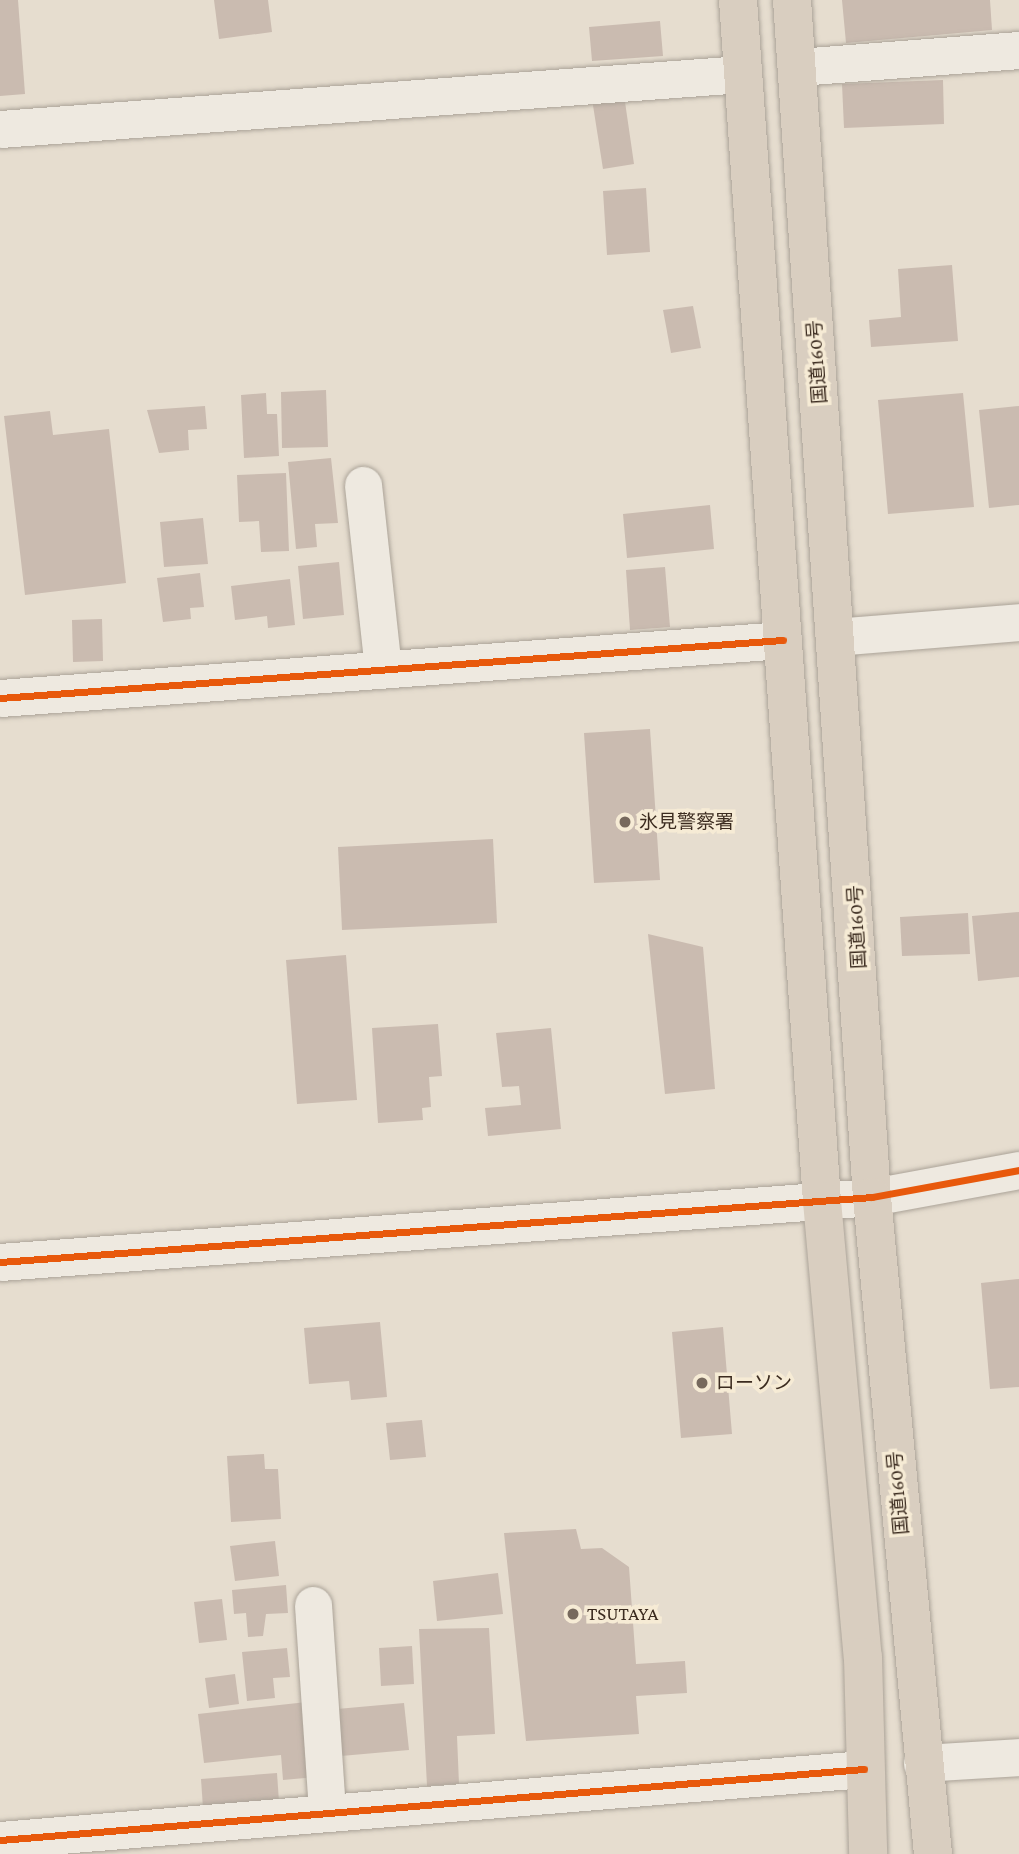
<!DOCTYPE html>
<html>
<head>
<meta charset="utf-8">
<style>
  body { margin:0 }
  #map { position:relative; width:1019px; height:1854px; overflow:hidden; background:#e6ddcf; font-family:"Crimson Pro","Noto Sans JP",serif }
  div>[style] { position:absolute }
  .building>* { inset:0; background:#cabbb0 }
  .roads { filter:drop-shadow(0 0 2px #aba398) drop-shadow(0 0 2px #aba398) }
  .minor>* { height:37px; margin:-18.5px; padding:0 18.5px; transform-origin:18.5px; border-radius:18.5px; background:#eee9e0 }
  .highway>* { height:38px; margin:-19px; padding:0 19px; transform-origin:19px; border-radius:19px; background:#d9cec0 }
  .cycleway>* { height:7px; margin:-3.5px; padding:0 3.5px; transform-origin:3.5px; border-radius:3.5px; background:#e8590c }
  .dots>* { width:19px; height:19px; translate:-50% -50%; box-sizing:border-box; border:4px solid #f6ebd5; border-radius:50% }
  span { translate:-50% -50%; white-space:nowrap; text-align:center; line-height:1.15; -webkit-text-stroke:7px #f6ebd5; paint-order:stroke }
  .street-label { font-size:19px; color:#3b2b1f }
  .poi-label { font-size:19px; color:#3b2b1f }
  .left { translate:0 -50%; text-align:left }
</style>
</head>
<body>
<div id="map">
  <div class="building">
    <div style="clip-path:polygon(0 0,18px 0,25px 94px,0 96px)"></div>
    <div style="clip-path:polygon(214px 0,268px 0,272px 32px,219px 39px)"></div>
    <div style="clip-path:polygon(842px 0,990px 0,992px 30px,846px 43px)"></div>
    <div style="clip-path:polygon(660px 21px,663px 56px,592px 61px,589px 27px)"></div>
    <div style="clip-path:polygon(943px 80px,944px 124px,844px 128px,842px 84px)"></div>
    <div style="clip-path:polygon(624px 95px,634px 164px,603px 169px,592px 99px)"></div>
    <div style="clip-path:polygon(646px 188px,650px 252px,607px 255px,603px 191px)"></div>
    <div style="clip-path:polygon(952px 265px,958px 341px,871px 347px,869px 320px,901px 317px,898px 269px)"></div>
    <div style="clip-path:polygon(693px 306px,701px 348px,671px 353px,663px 310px)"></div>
    <div style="clip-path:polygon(326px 390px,328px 447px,282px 448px,281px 392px)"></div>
    <div style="clip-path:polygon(266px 393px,267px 414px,277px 414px,279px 456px,244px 458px,241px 395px)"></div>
    <div style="clip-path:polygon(963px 393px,974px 507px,888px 514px,878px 400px)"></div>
    <div style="clip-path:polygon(205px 406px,207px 429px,188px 430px,189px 450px,159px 453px,147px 410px)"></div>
    <div style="clip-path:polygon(1019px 406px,1019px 505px,989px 508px,979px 410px)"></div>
    <div style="clip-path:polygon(50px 411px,53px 435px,109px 429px,126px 583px,25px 595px,4px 416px)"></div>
    <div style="clip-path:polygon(331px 458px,338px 523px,315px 524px,317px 547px,296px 549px,288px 462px)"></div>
    <div style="clip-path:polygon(286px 473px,289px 551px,261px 552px,259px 521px,239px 522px,237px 475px)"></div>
    <div style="clip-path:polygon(710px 505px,714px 549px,627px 558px,623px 514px)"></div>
    <div style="clip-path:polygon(203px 518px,208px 564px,164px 567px,160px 522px)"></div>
    <div style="clip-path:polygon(339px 562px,344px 615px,303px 619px,298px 566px)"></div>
    <div style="clip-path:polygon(665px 567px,670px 627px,630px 630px,626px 570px)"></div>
    <div style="clip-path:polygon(200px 573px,204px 607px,190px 608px,191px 619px,163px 622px,157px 578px)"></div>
    <div style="clip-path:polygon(290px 579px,295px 625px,268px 628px,267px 616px,235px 620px,231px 586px)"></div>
    <div style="clip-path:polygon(102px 619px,103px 661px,73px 662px,72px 620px)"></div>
    <div style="clip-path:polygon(650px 729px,660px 880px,594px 883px,584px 733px)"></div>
    <div style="clip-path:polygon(493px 839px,497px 923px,342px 930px,338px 847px)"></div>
    <div style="clip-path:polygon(1019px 912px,1019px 977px,978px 981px,972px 916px)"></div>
    <div style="clip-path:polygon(968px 913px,970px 954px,902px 956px,900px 917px)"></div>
    <div style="clip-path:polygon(648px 934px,703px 947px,715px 1089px,665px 1094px)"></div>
    <div style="clip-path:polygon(346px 955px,357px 1100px,297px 1104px,286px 960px)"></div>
    <div style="clip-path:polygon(438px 1024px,442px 1076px,429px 1077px,431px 1107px,422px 1108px,423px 1120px,378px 1123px,372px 1028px)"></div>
    <div style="clip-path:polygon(551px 1028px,561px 1129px,488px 1136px,485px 1108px,521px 1105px,519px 1086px,502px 1087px,496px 1033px)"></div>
    <div style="clip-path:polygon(1019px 1279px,1019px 1387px,990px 1389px,981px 1283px)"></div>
    <div style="clip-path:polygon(380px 1322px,387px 1397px,351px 1400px,349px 1381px,309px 1384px,304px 1328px)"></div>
    <div style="clip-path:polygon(723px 1327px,732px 1434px,681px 1438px,672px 1332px)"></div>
    <div style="clip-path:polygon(422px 1420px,426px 1457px,390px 1460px,386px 1423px)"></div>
    <div style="clip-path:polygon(264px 1454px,265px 1469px,278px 1469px,281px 1519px,231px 1522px,227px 1456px)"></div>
    <div style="clip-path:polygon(576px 1529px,581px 1549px,602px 1548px,629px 1567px,636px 1664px,685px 1661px,687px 1693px,636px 1696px,639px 1734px,526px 1741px,504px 1533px)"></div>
    <div style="clip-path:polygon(275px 1541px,279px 1576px,235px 1581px,230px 1546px)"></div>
    <div style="clip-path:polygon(498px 1573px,503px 1614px,437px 1621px,433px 1581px)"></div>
    <div style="clip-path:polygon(286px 1585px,288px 1613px,266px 1614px,263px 1636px,248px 1637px,246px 1613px,234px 1614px,232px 1590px)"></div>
    <div style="clip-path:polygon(222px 1599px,227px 1640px,199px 1643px,194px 1602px)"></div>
    <div style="clip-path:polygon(489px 1628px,495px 1734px,457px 1736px,459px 1784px,427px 1786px,419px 1629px)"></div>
    <div style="clip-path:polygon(412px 1646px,414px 1684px,381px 1686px,379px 1648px)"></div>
    <div style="clip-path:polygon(287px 1648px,290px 1677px,273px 1678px,275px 1698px,247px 1701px,242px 1652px)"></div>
    <div style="clip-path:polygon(235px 1674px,239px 1704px,209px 1708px,205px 1678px)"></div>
    <div style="clip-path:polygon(307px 1702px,316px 1777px,283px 1780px,281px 1755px,204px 1763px,198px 1714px)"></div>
    <div style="clip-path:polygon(404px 1703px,409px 1750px,341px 1756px,337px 1709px)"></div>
    <div style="clip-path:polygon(277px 1773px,279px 1802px,203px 1808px,201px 1779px)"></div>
  </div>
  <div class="roads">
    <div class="minor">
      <div style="left:798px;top:67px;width:222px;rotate:-4.4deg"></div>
      <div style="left:0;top:129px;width:743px;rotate:-4.24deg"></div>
      <div style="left:363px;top:485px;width:185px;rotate:83.8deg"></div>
      <div style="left:834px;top:637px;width:186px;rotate:-4.6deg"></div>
      <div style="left:0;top:698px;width:785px;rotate:-4.24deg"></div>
      <div style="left:0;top:1262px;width:874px;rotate:-4.26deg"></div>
      <div style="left:872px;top:1197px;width:149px;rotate:-10.4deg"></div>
      <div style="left:313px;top:1605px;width:208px;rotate:86.1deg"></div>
      <div style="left:922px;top:1763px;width:97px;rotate:-3.5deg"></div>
      <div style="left:0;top:1840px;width:867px;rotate:-4.7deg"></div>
    </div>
    <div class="highway">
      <div style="left:738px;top:0;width:1204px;rotate:86deg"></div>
      <div style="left:822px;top:1201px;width:458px;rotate:84.9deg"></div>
      <div style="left:863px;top:1657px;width:197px;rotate:88.5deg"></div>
      <div style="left:792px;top:0;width:1200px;rotate:86.18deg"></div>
      <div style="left:872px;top:1197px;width:660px;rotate:84.7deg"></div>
    </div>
  </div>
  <div class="cycleway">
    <div style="left:0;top:698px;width:785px;rotate:-4.24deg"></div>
    <div style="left:0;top:1262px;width:874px;rotate:-4.26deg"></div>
    <div style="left:872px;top:1197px;width:149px;rotate:-10.4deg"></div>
    <div style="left:0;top:1840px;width:867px;rotate:-4.7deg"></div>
  </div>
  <div class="dots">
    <div style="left:625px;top:822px;background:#77695d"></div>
    <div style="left:702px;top:1383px;background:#77695d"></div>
    <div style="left:573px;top:1614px;background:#77695d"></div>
  </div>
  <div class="street-label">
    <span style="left:817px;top:362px;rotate:-94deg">国道160号</span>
    <span style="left:857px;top:927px;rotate:-93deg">国道160号</span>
    <span style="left:898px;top:1493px;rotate:-95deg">国道160号</span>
  </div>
  <div class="poi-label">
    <span class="left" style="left:639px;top:822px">氷見警察署</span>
    <span class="left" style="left:716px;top:1383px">ローソン</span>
    <span class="left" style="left:587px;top:1614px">TSUTAYA</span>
  </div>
</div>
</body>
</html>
